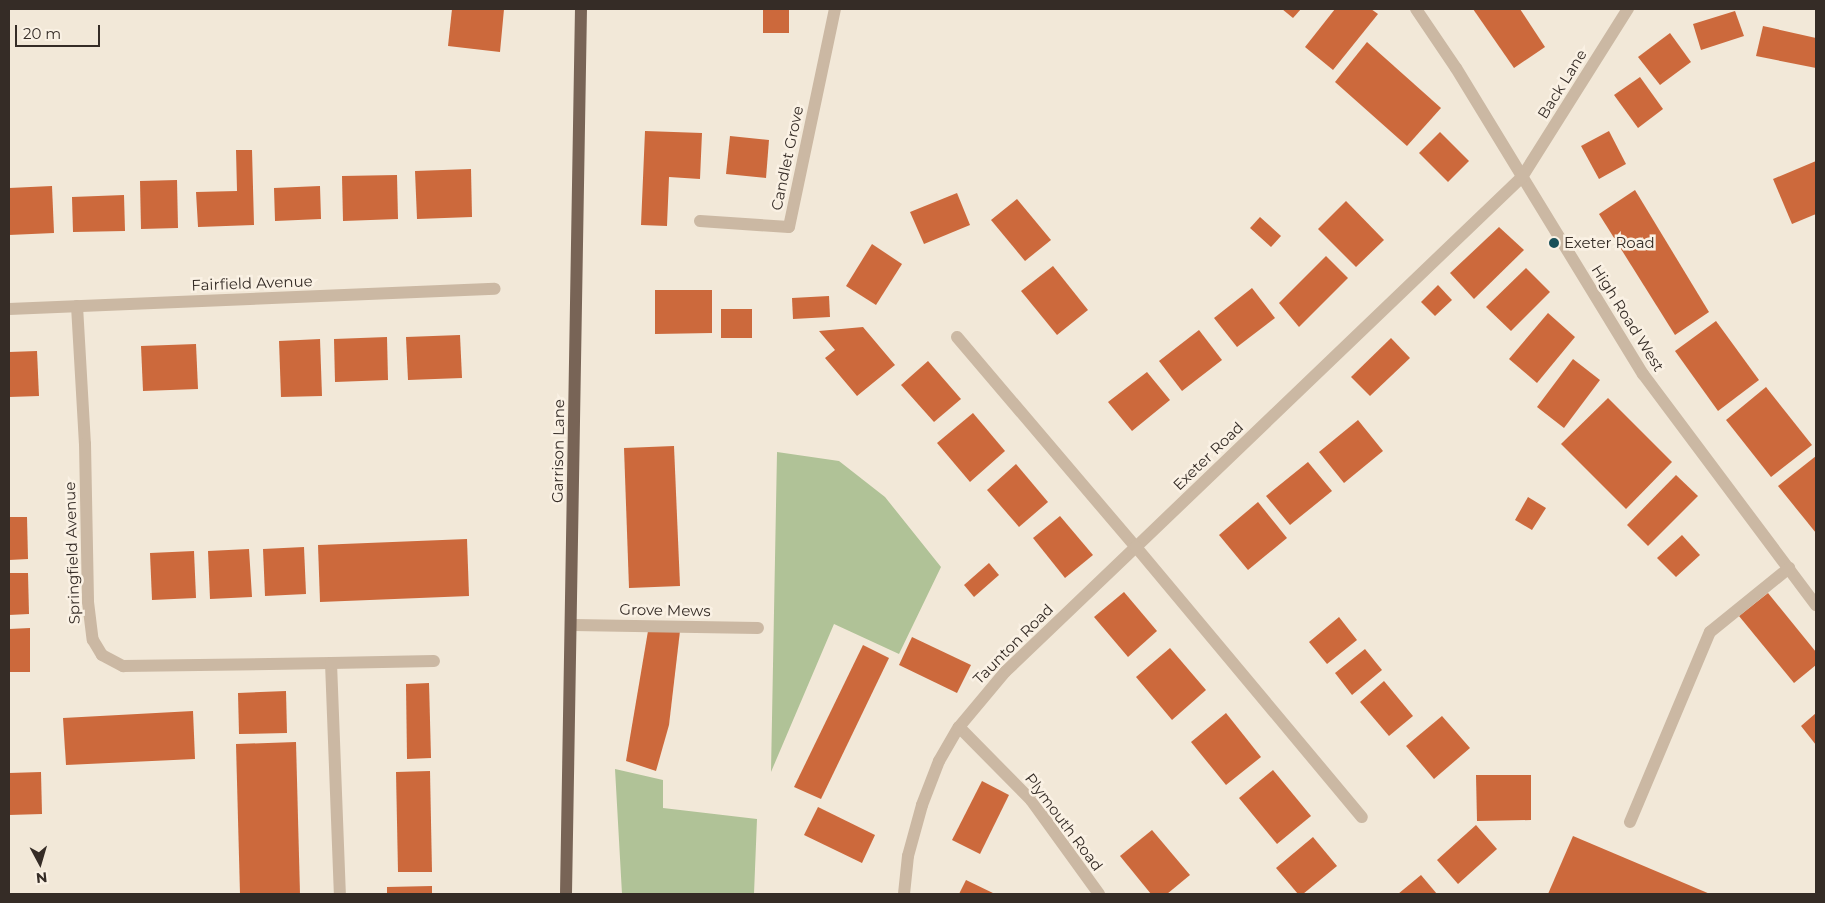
<!DOCTYPE html>
<html>
<head>
<meta charset="utf-8">
<style>
  body { margin:0 }
  #map { position:relative; width:1825px; height:903px; overflow:hidden; background:#f2e8d8; font-family:Montserrat,sans-serif }
  div>[style] { position:absolute }
  .green>* { inset:0; background:#b0c297 }
  .building>* { inset:0; background:#cc693c }
  .minor>* { height:12px; margin:-6px; padding:0 6px; transform-origin:6px; border-radius:6px; background:#cbb8a3 }
  .major>* { height:12px; margin:-6px; padding:0 6px; transform-origin:6px; border-radius:6px; background:#786456 }
  .dots>* { width:14px; height:14px; translate:-50% -50%; box-sizing:border-box; border:2px solid #faf1e4; border-radius:50% }
  span { translate:-50% -50%; white-space:nowrap; text-align:center; line-height:1.15; -webkit-text-stroke:5px #faf1e4; paint-order:stroke }
  .street-label { font-size:15px; color:#352c26 }
  .poi-label { font-size:15px; color:#352c26 }
  .left { translate:0 -50%; text-align:left }
  .frame { position:absolute; inset:0; border:10px solid #352c26; pointer-events:none }
  .north { position:absolute; left:15px; top:838px; width:50px; height:50px; -webkit-text-stroke:4px #faf1e4; paint-order:stroke; rotate:174deg; font-size:14px; font-weight:700; line-height:20px; text-align:center; color:#352c26 }
  .north::after { content:''; display:block; margin:auto; width:18px; height:22px; background:#352c26; clip-path:polygon(50% 0,100% 100%,50% 72%,0 100%) }
  .scale { position:absolute; left:15px; top:25px; width:85px; height:22px; box-sizing:border-box; border:2px solid #352c26; border-top:0; padding-left:6px; font-size:15px; line-height:18px; white-space:nowrap; color:#352c26; -webkit-text-stroke:4px #faf1e4; paint-order:stroke }
</style>
</head>
<body>
<div id="map">
  <div class="green">
    <div style="clip-path:polygon(777px 452px,839px 461px,885px 497px,941px 567px,899px 654px,834px 624px,771px 772px)"></div>
    <div style="clip-path:polygon(615px 769px,663px 780px,663px 808px,757px 819px,754px 894px,622px 894px)"></div>
  </div>
  <div class="building">
    <div style="clip-path:polygon(452px 9px,504px 9px,500px 52px,448px 46px)"></div>
    <div style="clip-path:polygon(763px 9px,789px 9px,789px 33px,763px 33px)"></div>
    <div style="clip-path:polygon(1282px 9px,1301px 9px,1293px 18px)"></div>
    <div style="clip-path:polygon(1335px 9px,1371px 9px,1378px 14px,1333px 70px,1305px 47px)"></div>
    <div style="clip-path:polygon(1473px 9px,1520px 9px,1545px 47px,1514px 68px)"></div>
    <div style="clip-path:polygon(1735px 11px,1744px 36px,1701px 50px,1693px 24px)"></div>
    <div style="clip-path:polygon(1763px 26px,1816px 38px,1816px 68px,1756px 56px)"></div>
    <div style="clip-path:polygon(1670px 33px,1691px 62px,1660px 85px,1638px 57px)"></div>
    <div style="clip-path:polygon(1367px 42px,1441px 108px,1407px 146px,1335px 82px)"></div>
    <div style="clip-path:polygon(1640px 77px,1663px 109px,1638px 128px,1614px 95px)"></div>
    <div style="clip-path:polygon(645px 131px,702px 133px,700px 179px,669px 177px,667px 226px,641px 225px)"></div>
    <div style="clip-path:polygon(1609px 131px,1626px 164px,1599px 179px,1581px 146px)"></div>
    <div style="clip-path:polygon(1440px 132px,1469px 161px,1448px 182px,1419px 153px)"></div>
    <div style="clip-path:polygon(730px 136px,769px 140px,766px 178px,726px 174px)"></div>
    <div style="clip-path:polygon(236px 150px,252px 150px,254px 225px,198px 227px,196px 192px,237px 191px)"></div>
    <div style="clip-path:polygon(1816px 161px,1816px 214px,1792px 224px,1773px 179px)"></div>
    <div style="clip-path:polygon(471px 169px,472px 217px,417px 219px,415px 171px)"></div>
    <div style="clip-path:polygon(397px 175px,398px 219px,343px 221px,342px 176px)"></div>
    <div style="clip-path:polygon(177px 180px,178px 228px,141px 229px,140px 181px)"></div>
    <div style="clip-path:polygon(52px 186px,54px 233px,9px 235px,9px 188px)"></div>
    <div style="clip-path:polygon(320px 186px,321px 219px,275px 221px,274px 188px)"></div>
    <div style="clip-path:polygon(1635px 190px,1709px 312px,1675px 335px,1599px 214px)"></div>
    <div style="clip-path:polygon(957px 193px,970px 225px,924px 244px,910px 212px)"></div>
    <div style="clip-path:polygon(124px 195px,125px 231px,73px 232px,72px 197px)"></div>
    <div style="clip-path:polygon(1017px 199px,1051px 240px,1025px 261px,991px 220px)"></div>
    <div style="clip-path:polygon(1346px 201px,1384px 240px,1356px 267px,1318px 229px)"></div>
    <div style="clip-path:polygon(1260px 217px,1281px 236px,1271px 247px,1250px 228px)"></div>
    <div style="clip-path:polygon(1499px 227px,1524px 250px,1474px 299px,1450px 273px)"></div>
    <div style="clip-path:polygon(872px 244px,902px 264px,876px 305px,846px 286px)"></div>
    <div style="clip-path:polygon(1326px 256px,1348px 278px,1299px 327px,1279px 303px)"></div>
    <div style="clip-path:polygon(1053px 266px,1088px 310px,1057px 335px,1021px 291px)"></div>
    <div style="clip-path:polygon(1526px 268px,1550px 292px,1511px 331px,1486px 307px)"></div>
    <div style="clip-path:polygon(1438px 285px,1452px 300px,1435px 316px,1421px 302px)"></div>
    <div style="clip-path:polygon(1252px 288px,1275px 318px,1237px 347px,1214px 318px)"></div>
    <div style="clip-path:polygon(655px 290px,712px 290px,712px 333px,655px 334px)"></div>
    <div style="clip-path:polygon(829px 296px,830px 317px,793px 319px,792px 298px)"></div>
    <div style="clip-path:polygon(721px 309px,752px 309px,752px 338px,721px 338px)"></div>
    <div style="clip-path:polygon(1548px 313px,1575px 337px,1537px 383px,1509px 359px)"></div>
    <div style="clip-path:polygon(1716px 321px,1759px 380px,1718px 411px,1675px 351px)"></div>
    <div style="clip-path:polygon(863px 327px,895px 365px,857px 396px,825px 358px,835px 350px,819px 331px)"></div>
    <div style="clip-path:polygon(1199px 330px,1222px 360px,1182px 391px,1159px 361px)"></div>
    <div style="clip-path:polygon(460px 335px,462px 378px,408px 380px,406px 337px)"></div>
    <div style="clip-path:polygon(387px 337px,388px 380px,335px 382px,334px 339px)"></div>
    <div style="clip-path:polygon(1391px 338px,1410px 358px,1370px 396px,1351px 377px)"></div>
    <div style="clip-path:polygon(320px 339px,322px 396px,281px 397px,279px 341px)"></div>
    <div style="clip-path:polygon(196px 344px,198px 389px,143px 391px,141px 346px)"></div>
    <div style="clip-path:polygon(37px 351px,39px 396px,9px 397px,9px 352px)"></div>
    <div style="clip-path:polygon(1573px 359px,1600px 380px,1564px 428px,1537px 407px)"></div>
    <div style="clip-path:polygon(928px 361px,961px 399px,934px 422px,901px 385px)"></div>
    <div style="clip-path:polygon(1147px 372px,1170px 400px,1132px 431px,1108px 402px)"></div>
    <div style="clip-path:polygon(1766px 387px,1812px 445px,1771px 477px,1726px 420px)"></div>
    <div style="clip-path:polygon(1608px 398px,1672px 462px,1626px 509px,1561px 444px)"></div>
    <div style="clip-path:polygon(973px 413px,1005px 451px,970px 482px,937px 443px)"></div>
    <div style="clip-path:polygon(1358px 420px,1383px 451px,1344px 483px,1319px 452px)"></div>
    <div style="clip-path:polygon(674px 446px,680px 586px,629px 588px,624px 448px)"></div>
    <div style="clip-path:polygon(1816px 456px,1816px 533px,1778px 486px)"></div>
    <div style="clip-path:polygon(1308px 462px,1332px 491px,1290px 525px,1266px 496px)"></div>
    <div style="clip-path:polygon(1016px 464px,1048px 502px,1019px 527px,987px 490px)"></div>
    <div style="clip-path:polygon(1676px 475px,1698px 496px,1648px 546px,1627px 525px)"></div>
    <div style="clip-path:polygon(1528px 497px,1546px 508px,1532px 530px,1515px 520px)"></div>
    <div style="clip-path:polygon(1258px 502px,1287px 538px,1248px 570px,1219px 535px)"></div>
    <div style="clip-path:polygon(1060px 516px,1093px 555px,1065px 578px,1033px 538px)"></div>
    <div style="clip-path:polygon(9px 517px,27px 517px,28px 559px,9px 560px)"></div>
    <div style="clip-path:polygon(1682px 535px,1700px 555px,1676px 577px,1657px 558px)"></div>
    <div style="clip-path:polygon(467px 539px,469px 596px,320px 602px,318px 545px)"></div>
    <div style="clip-path:polygon(304px 547px,306px 594px,265px 596px,263px 549px)"></div>
    <div style="clip-path:polygon(249px 549px,252px 597px,210px 599px,208px 551px)"></div>
    <div style="clip-path:polygon(194px 551px,196px 598px,152px 600px,150px 553px)"></div>
    <div style="clip-path:polygon(989px 563px,999px 575px,974px 597px,964px 585px)"></div>
    <div style="clip-path:polygon(9px 573px,28px 573px,29px 614px,9px 615px)"></div>
    <div style="clip-path:polygon(1124px 592px,1157px 631px,1128px 657px,1094px 617px)"></div>
    <div style="clip-path:polygon(1768px 593px,1816px 652px,1816px 665px,1794px 683px,1739px 616px)"></div>
    <div style="clip-path:polygon(1339px 617px,1357px 640px,1327px 664px,1309px 642px)"></div>
    <div style="clip-path:polygon(30px 628px,30px 672px,9px 672px,9px 629px)"></div>
    <div style="clip-path:polygon(648px 631px,680px 631px,669px 725px,656px 771px,626px 761px)"></div>
    <div style="clip-path:polygon(912px 637px,971px 665px,957px 693px,899px 665px)"></div>
    <div style="clip-path:polygon(863px 645px,889px 658px,821px 799px,794px 787px)"></div>
    <div style="clip-path:polygon(1170px 648px,1206px 690px,1172px 720px,1136px 677px)"></div>
    <div style="clip-path:polygon(1365px 649px,1382px 670px,1352px 695px,1335px 673px)"></div>
    <div style="clip-path:polygon(1384px 681px,1413px 716px,1389px 736px,1360px 702px)"></div>
    <div style="clip-path:polygon(429px 683px,431px 758px,407px 759px,406px 684px)"></div>
    <div style="clip-path:polygon(286px 691px,287px 733px,239px 734px,238px 693px)"></div>
    <div style="clip-path:polygon(193px 711px,195px 759px,66px 765px,63px 718px)"></div>
    <div style="clip-path:polygon(1226px 713px,1261px 757px,1226px 785px,1191px 742px)"></div>
    <div style="clip-path:polygon(1816px 713px,1816px 745px,1801px 726px)"></div>
    <div style="clip-path:polygon(1442px 716px,1470px 748px,1434px 779px,1406px 746px)"></div>
    <div style="clip-path:polygon(296px 742px,300px 894px,240px 894px,236px 744px)"></div>
    <div style="clip-path:polygon(1273px 770px,1311px 816px,1277px 844px,1239px 798px)"></div>
    <div style="clip-path:polygon(430px 771px,432px 872px,398px 872px,396px 772px)"></div>
    <div style="clip-path:polygon(41px 772px,42px 814px,9px 815px,9px 773px)"></div>
    <div style="clip-path:polygon(1476px 775px,1531px 775px,1531px 820px,1477px 821px)"></div>
    <div style="clip-path:polygon(982px 781px,1009px 795px,980px 854px,952px 840px)"></div>
    <div style="clip-path:polygon(818px 807px,875px 835px,862px 863px,804px 835px)"></div>
    <div style="clip-path:polygon(1476px 825px,1497px 849px,1458px 884px,1437px 860px)"></div>
    <div style="clip-path:polygon(1152px 830px,1190px 875px,1167px 894px,1151px 894px,1120px 856px)"></div>
    <div style="clip-path:polygon(1573px 836px,1710px 894px,1548px 894px)"></div>
    <div style="clip-path:polygon(1313px 837px,1337px 866px,1303px 894px,1298px 894px,1276px 868px)"></div>
    <div style="clip-path:polygon(1421px 875px,1437px 894px,1398px 894px)"></div>
    <div style="clip-path:polygon(966px 880px,995px 894px,959px 894px)"></div>
    <div style="clip-path:polygon(432px 886px,432px 894px,387px 894px,387px 887px)"></div>
  </div>
  <div class="minor">
    <div style="left:1416px;top:9px;width:71px;rotate:55.9deg"></div>
    <div style="left:1456px;top:68px;width:359px;rotate:58.6deg"></div>
    <div style="left:1643px;top:374px;width:289px;rotate:53.2deg"></div>
    <div style="left:700px;top:221px;width:89px;rotate:3.9deg"></div>
    <div style="left:789px;top:227px;width:223px;rotate:-78.1deg"></div>
    <div style="left:77px;top:306px;width:138px;rotate:86.7deg"></div>
    <div style="left:85px;top:444px;width:158px;rotate:88.9deg"></div>
    <div style="left:88px;top:602px;width:38px;rotate:83deg"></div>
    <div style="left:93px;top:640px;width:17px;rotate:59deg"></div>
    <div style="left:102px;top:655px;width:24px;rotate:28deg"></div>
    <div style="left:123px;top:666px;width:208px;rotate:-0.8deg"></div>
    <div style="left:331px;top:663px;width:231px;rotate:87.8deg"></div>
    <div style="left:9px;top:309px;width:486px;rotate:-2.4deg"></div>
    <div style="left:957px;top:337px;width:276px;rotate:49.6deg"></div>
    <div style="left:1136px;top:547px;width:535px;rotate:-43.79deg"></div>
    <div style="left:1522px;top:177px;width:199px;rotate:-57.8deg"></div>
    <div style="left:573px;top:625px;width:185px;rotate:0.9deg"></div>
    <div style="left:331px;top:663px;width:103px;rotate:-1.1deg"></div>
    <div style="left:959px;top:727px;width:103px;rotate:45.4deg"></div>
    <div style="left:1031px;top:800px;width:116px;rotate:54.1deg"></div>
    <div style="left:1630px;top:822px;width:206px;rotate:-67.2deg"></div>
    <div style="left:1710px;top:632px;width:102px;rotate:-39deg"></div>
    <div style="left:904px;top:894px;width:38px;rotate:-84deg"></div>
    <div style="left:908px;top:856px;width:53px;rotate:-74.6deg"></div>
    <div style="left:922px;top:805px;width:47px;rotate:-68.9deg"></div>
    <div style="left:939px;top:761px;width:39px;rotate:-60deg"></div>
    <div style="left:959px;top:727px;width:72px;rotate:-50.1deg"></div>
    <div style="left:1005px;top:672px;width:181px;rotate:-43.7deg"></div>
    <div style="left:1136px;top:547px;width:352px;rotate:50.1deg"></div>
  </div>
  <div class="major">
    <div style="left:566px;top:894px;width:885px;rotate:-89.03deg"></div>
  </div>
  <div class="dots">
    <div style="left:1554px;top:243px;background:#195059"></div>
  </div>
  <div class="street-label">
    <span style="left:1562px;top:84px;rotate:-58deg">Back Lane</span>
    <span style="left:787px;top:158px;rotate:-78deg">Candlet Grove</span>
    <span style="left:252px;top:283px;rotate:-2deg">Fairfield Avenue</span>
    <span style="left:1628px;top:318px;rotate:58deg">High Road West</span>
    <span style="left:558px;top:451px;rotate:-89deg">Garrison Lane</span>
    <span style="left:1208px;top:456px;rotate:-44deg">Exeter Road</span>
    <span style="left:72px;top:553px;rotate:-92deg">Springfield Avenue</span>
    <span style="left:665px;top:610px;rotate:1deg">Grove Mews</span>
    <span style="left:1013px;top:644px;rotate:-45deg">Taunton Road</span>
    <span style="left:1064px;top:822px;rotate:53deg">Plymouth Road</span>
  </div>
  <div class="poi-label">
    <span class="left" style="left:1564px;top:243px">Exeter Road</span>
  </div>
  <div class="frame"></div>
  <div class="north">N</div>
  <div class="scale">20 m</div>
</div>
</body>
</html>
